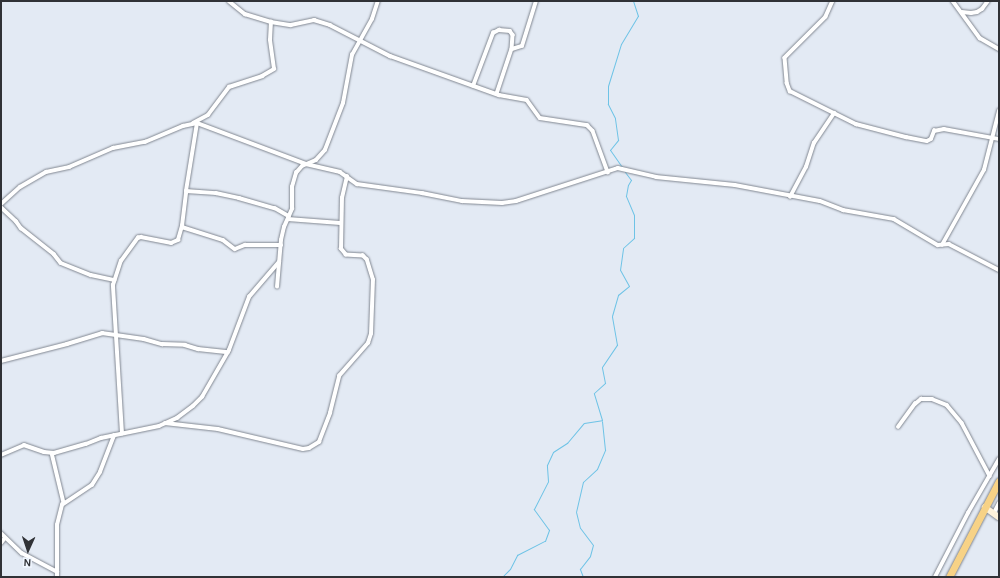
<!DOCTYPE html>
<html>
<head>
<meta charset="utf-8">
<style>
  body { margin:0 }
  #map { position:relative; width:1000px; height:578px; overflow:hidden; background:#e3eaf4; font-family:Karla,sans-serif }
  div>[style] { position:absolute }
  .stream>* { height:1px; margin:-0.5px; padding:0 0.5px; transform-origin:0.5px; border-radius:0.5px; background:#6ec3e6 }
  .roads { filter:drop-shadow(0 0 1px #818791) drop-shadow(0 0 1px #818791) }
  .street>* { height:3.5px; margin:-1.75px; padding:0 1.75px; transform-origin:1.75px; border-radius:1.75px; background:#fff }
  .secondary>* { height:5.5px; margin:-2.75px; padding:0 2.75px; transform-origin:2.75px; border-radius:2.75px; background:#fdf2db }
  .highway>* { height:7px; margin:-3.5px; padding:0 3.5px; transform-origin:3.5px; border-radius:3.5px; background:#f7d286 }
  span { translate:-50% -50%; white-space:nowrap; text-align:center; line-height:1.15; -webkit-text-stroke:3px #f1f7ff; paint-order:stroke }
  .frame { position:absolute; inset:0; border:2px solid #303236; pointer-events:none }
  .north { position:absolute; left:8px; top:530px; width:40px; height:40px; -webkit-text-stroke:3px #f1f7ff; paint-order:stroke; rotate:183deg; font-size:11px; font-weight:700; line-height:16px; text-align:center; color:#303236 }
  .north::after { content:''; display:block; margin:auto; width:14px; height:18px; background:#303236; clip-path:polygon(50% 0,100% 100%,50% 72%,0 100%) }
</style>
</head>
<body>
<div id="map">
  <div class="stream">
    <div style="left:622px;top:167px;width:21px;rotate:-125deg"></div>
    <div style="left:610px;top:150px;width:13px;rotate:-51deg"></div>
    <div style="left:618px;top:140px;width:22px;rotate:-98deg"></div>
    <div style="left:615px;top:118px;width:16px;rotate:-117deg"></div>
    <div style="left:608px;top:104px;width:18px;rotate:-90deg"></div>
    <div style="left:608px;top:86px;width:44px;rotate:-72.8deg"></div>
    <div style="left:621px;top:44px;width:33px;rotate:-59deg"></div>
    <div style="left:638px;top:16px;width:16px;rotate:-108deg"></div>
    <div style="left:502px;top:577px;width:11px;rotate:-45deg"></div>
    <div style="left:510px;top:569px;width:16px;rotate:-63deg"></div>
    <div style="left:517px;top:555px;width:31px;rotate:-27deg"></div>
    <div style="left:545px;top:541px;width:12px;rotate:-70deg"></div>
    <div style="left:549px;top:530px;width:26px;rotate:-126deg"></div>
    <div style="left:534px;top:509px;width:31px;rotate:-63deg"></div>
    <div style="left:548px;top:481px;width:16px;rotate:-94deg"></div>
    <div style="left:547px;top:465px;width:14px;rotate:-65deg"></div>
    <div style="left:553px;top:452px;width:17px;rotate:-33deg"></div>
    <div style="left:567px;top:443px;width:26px;rotate:-50deg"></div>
    <div style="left:584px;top:423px;width:18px;rotate:-9deg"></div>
    <div style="left:602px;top:420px;width:28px;rotate:-107deg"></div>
    <div style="left:594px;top:393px;width:15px;rotate:-42deg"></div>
    <div style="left:605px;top:383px;width:16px;rotate:-101deg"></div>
    <div style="left:602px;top:367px;width:27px;rotate:-56deg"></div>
    <div style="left:617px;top:345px;width:29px;rotate:-100deg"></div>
    <div style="left:612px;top:316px;width:22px;rotate:-74deg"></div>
    <div style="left:618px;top:295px;width:14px;rotate:-39deg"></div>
    <div style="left:629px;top:286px;width:18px;rotate:-119deg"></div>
    <div style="left:620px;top:270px;width:22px;rotate:-82deg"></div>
    <div style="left:623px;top:248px;width:15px;rotate:-42deg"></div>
    <div style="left:634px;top:238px;width:23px;rotate:-90deg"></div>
    <div style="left:634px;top:215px;width:21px;rotate:-113deg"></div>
    <div style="left:626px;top:196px;width:11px;rotate:-80deg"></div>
    <div style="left:628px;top:185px;width:6px;rotate:-59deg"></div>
    <div style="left:631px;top:180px;width:10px;rotate:-127deg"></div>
    <div style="left:583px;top:577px;width:9px;rotate:-111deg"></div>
    <div style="left:580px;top:569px;width:16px;rotate:-52deg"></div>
    <div style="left:590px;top:556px;width:11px;rotate:-75deg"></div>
    <div style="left:593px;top:545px;width:21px;rotate:-127deg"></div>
    <div style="left:580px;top:528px;width:16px;rotate:-104deg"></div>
    <div style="left:576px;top:512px;width:31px;rotate:-77deg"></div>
    <div style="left:583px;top:482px;width:19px;rotate:-43deg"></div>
    <div style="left:597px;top:469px;width:21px;rotate:-67deg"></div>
    <div style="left:605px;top:450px;width:29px;rotate:-96deg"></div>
  </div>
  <div class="roads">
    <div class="street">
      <div style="left:229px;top:1px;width:21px;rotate:39deg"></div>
      <div style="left:245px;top:14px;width:27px;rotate:17deg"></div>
      <div style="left:271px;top:22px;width:20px;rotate:9deg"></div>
      <div style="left:291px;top:25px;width:24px;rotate:-12deg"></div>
      <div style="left:314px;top:20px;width:17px;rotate:17deg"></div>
      <div style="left:330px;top:25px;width:68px;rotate:27.3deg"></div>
      <div style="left:390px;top:56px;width:116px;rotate:19.7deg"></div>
      <div style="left:499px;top:95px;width:28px;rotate:10deg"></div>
      <div style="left:527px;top:100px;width:22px;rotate:54deg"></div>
      <div style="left:540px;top:118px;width:48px;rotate:8.5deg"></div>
      <div style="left:587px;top:125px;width:8px;rotate:45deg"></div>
      <div style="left:593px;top:131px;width:44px;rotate:69.9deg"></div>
      <div style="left:833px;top:1px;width:17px;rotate:114deg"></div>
      <div style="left:826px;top:17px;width:58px;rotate:135deg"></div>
      <div style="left:785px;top:58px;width:25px;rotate:85deg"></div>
      <div style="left:787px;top:83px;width:9px;rotate:69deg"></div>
      <div style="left:790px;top:91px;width:74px;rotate:26.6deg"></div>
      <div style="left:856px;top:124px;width:52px;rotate:14.6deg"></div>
      <div style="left:906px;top:137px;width:21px;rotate:11deg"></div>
      <div style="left:927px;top:141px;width:4px;rotate:-27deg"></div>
      <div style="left:931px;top:139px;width:9px;rotate:-69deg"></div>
      <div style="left:934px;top:131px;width:10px;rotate:-11deg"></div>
      <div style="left:944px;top:129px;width:56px;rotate:10.3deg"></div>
      <div style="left:953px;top:1px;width:46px;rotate:53.9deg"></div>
      <div style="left:980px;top:38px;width:22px;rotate:30deg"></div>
      <div style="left:962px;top:12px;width:9px;rotate:6deg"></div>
      <div style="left:971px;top:13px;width:6px;rotate:-9deg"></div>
      <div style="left:977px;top:12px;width:6px;rotate:-31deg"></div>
      <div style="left:982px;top:9px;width:10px;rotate:-53deg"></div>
      <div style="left:512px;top:49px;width:10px;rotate:-17deg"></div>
      <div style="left:522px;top:46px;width:47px;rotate:-72.7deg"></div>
      <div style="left:473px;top:86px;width:57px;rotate:-69.3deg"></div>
      <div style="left:493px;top:33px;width:7px;rotate:-27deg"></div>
      <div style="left:499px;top:30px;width:11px;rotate:5deg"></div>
      <div style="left:510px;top:31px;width:5px;rotate:53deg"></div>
      <div style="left:513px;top:35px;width:14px;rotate:94deg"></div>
      <div style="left:512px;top:49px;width:47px;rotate:108.4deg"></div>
      <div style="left:193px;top:123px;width:17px;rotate:-28deg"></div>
      <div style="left:208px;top:115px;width:35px;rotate:-53deg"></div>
      <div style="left:229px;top:87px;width:35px;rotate:-18deg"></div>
      <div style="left:262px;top:76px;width:14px;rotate:-30deg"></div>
      <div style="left:274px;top:69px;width:29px;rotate:-98deg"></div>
      <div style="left:270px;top:40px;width:18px;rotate:-87deg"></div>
      <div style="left:186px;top:191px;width:30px;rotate:4deg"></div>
      <div style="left:216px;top:193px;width:24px;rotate:12deg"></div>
      <div style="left:239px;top:198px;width:37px;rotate:16deg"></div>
      <div style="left:275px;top:208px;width:16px;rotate:30deg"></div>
      <div style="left:790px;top:197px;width:34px;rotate:-62deg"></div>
      <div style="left:806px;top:167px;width:25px;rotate:-72deg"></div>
      <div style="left:814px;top:143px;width:36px;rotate:-56deg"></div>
      <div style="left:1px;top:204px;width:25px;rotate:-42deg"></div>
      <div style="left:20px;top:187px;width:30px;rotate:-30deg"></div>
      <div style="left:46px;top:172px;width:24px;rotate:-12deg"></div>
      <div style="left:69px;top:167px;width:48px;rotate:-23.4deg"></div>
      <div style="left:113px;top:148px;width:33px;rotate:-11deg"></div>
      <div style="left:145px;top:142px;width:41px;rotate:-22.8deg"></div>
      <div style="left:183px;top:126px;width:14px;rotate:-12deg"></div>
      <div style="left:197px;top:123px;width:116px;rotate:20.6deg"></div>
      <div style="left:306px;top:164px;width:35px;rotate:13deg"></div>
      <div style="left:340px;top:172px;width:21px;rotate:35deg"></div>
      <div style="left:357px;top:184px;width:66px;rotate:7.9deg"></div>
      <div style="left:422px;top:193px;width:41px;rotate:11.3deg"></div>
      <div style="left:462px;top:201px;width:40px;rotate:2.9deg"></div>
      <div style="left:502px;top:203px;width:14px;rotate:-8deg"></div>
      <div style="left:516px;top:201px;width:107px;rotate:-17.9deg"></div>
      <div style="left:618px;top:168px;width:39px;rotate:13deg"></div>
      <div style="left:656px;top:177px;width:79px;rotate:5.8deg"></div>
      <div style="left:735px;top:185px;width:86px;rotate:10.7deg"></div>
      <div style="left:820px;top:201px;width:25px;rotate:21deg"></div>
      <div style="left:843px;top:210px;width:52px;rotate:10deg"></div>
      <div style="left:894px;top:219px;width:51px;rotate:30.6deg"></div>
      <div style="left:938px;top:245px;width:11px;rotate:-5deg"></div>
      <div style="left:949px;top:244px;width:56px;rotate:27.5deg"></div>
      <div style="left:1px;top:207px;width:21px;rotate:43deg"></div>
      <div style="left:16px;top:221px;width:9px;rotate:54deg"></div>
      <div style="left:21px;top:228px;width:42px;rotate:38.2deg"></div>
      <div style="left:54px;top:254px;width:11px;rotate:52deg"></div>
      <div style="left:61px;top:263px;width:32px;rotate:22deg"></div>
      <div style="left:91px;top:275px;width:24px;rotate:12deg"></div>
      <div style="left:288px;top:219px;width:52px;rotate:4.4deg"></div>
      <div style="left:182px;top:227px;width:43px;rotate:17.6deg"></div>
      <div style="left:223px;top:240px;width:15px;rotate:37deg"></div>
      <div style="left:235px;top:249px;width:11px;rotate:-22deg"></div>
      <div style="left:245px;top:245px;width:36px"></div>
      <div style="left:942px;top:245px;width:86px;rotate:-60.8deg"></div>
      <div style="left:984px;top:170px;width:61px;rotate:-75.7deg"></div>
      <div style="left:277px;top:287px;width:47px;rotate:-85.1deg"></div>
      <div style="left:281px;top:240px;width:13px;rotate:-77deg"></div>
      <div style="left:284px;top:227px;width:20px;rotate:-66deg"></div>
      <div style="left:292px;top:209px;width:22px;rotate:-90deg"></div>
      <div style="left:292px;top:187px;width:15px;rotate:-74deg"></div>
      <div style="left:296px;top:173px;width:9px;rotate:-49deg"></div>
      <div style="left:302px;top:166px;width:15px;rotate:-23deg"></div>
      <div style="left:316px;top:160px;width:13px;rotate:-48deg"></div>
      <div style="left:325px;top:150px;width:50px;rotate:-69deg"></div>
      <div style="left:343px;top:103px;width:49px;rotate:-79.4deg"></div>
      <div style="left:352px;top:55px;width:41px;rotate:-60.9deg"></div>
      <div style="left:372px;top:19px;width:19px;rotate:-72deg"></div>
      <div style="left:1px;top:361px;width:68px;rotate:-14.4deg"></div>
      <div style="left:67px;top:344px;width:37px;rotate:-17deg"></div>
      <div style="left:102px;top:333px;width:42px;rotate:8.1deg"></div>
      <div style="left:144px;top:339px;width:19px;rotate:16deg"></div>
      <div style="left:162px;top:344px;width:23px;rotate:2deg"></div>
      <div style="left:185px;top:345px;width:14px;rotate:17deg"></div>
      <div style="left:198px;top:349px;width:30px;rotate:6deg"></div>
      <div style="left:165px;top:423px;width:53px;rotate:6.5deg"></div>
      <div style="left:218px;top:429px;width:87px;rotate:13.2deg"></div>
      <div style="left:303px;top:449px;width:6px;rotate:-9deg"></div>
      <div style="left:309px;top:448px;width:12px;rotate:-31deg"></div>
      <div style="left:319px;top:442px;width:31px;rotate:-69deg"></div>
      <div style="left:330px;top:413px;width:38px;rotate:-76deg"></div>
      <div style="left:339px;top:376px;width:44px;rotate:-48.7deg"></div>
      <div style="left:368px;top:343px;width:9px;rotate:-72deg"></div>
      <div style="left:371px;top:334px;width:54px;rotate:-87.9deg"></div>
      <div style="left:373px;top:280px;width:21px;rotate:-107deg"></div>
      <div style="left:367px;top:260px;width:6px;rotate:-135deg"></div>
      <div style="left:363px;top:256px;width:17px;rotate:-177deg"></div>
      <div style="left:346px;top:255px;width:8px;rotate:-130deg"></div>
      <div style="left:341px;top:249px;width:51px;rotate:-88.9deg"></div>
      <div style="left:342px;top:198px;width:22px;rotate:-77deg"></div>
      <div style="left:898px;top:427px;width:29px;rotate:-54deg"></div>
      <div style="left:915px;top:404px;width:8px;rotate:-40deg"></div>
      <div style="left:921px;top:399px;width:11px"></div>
      <div style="left:932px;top:399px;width:16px;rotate:22deg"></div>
      <div style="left:947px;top:405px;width:23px;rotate:50deg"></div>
      <div style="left:962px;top:423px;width:60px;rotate:62.2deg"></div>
      <div style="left:122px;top:434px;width:149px;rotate:-93.5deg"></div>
      <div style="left:113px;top:285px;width:25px;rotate:-72deg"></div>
      <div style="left:121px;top:261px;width:29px;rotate:-54deg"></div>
      <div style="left:138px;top:238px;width:3px;rotate:-18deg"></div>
      <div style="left:141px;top:237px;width:31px;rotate:11deg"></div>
      <div style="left:171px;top:243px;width:8px;rotate:-23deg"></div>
      <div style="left:178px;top:240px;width:15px;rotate:-74deg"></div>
      <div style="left:182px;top:226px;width:35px;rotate:-83deg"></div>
      <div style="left:186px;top:191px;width:69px;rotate:-80.8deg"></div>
      <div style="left:52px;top:453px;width:51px;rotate:76.5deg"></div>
      <div style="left:1px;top:455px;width:25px;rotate:-23deg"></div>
      <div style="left:24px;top:445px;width:21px;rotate:19deg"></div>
      <div style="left:44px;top:452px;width:10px;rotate:6deg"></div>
      <div style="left:54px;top:453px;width:33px;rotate:-16deg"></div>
      <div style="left:86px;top:444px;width:16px;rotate:-22deg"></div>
      <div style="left:101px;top:438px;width:59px;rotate:-11.7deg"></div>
      <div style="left:159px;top:426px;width:20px;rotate:-24deg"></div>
      <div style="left:177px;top:418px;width:20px;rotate:-37deg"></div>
      <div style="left:193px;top:406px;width:13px;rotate:-45deg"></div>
      <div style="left:202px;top:397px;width:54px;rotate:-60.1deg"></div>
      <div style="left:229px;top:350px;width:57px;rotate:-69.3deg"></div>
      <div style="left:249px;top:297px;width:46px;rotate:-49.4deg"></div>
      <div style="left:994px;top:513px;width:11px;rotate:-63deg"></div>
      <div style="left:1px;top:533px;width:29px;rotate:44deg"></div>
      <div style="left:22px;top:553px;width:40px;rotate:28deg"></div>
      <div style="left:1px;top:543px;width:6px;rotate:-51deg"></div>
      <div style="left:57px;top:577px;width:52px;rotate:-90deg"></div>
      <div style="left:57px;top:525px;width:21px;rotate:-76deg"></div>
      <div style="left:62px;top:505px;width:36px;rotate:-34deg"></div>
      <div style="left:92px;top:485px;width:15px;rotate:-58deg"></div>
      <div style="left:100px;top:472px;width:39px;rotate:-69deg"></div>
      <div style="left:935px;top:577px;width:72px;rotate:-62.7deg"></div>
      <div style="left:968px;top:513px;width:62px;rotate:-60.1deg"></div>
    </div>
    <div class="secondary">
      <div style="left:985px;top:507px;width:17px;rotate:36deg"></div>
    </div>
    <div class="highway">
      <div style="left:949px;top:577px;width:108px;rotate:-62.5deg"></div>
    </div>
  </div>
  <div class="frame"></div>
  <div class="north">N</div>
</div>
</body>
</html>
